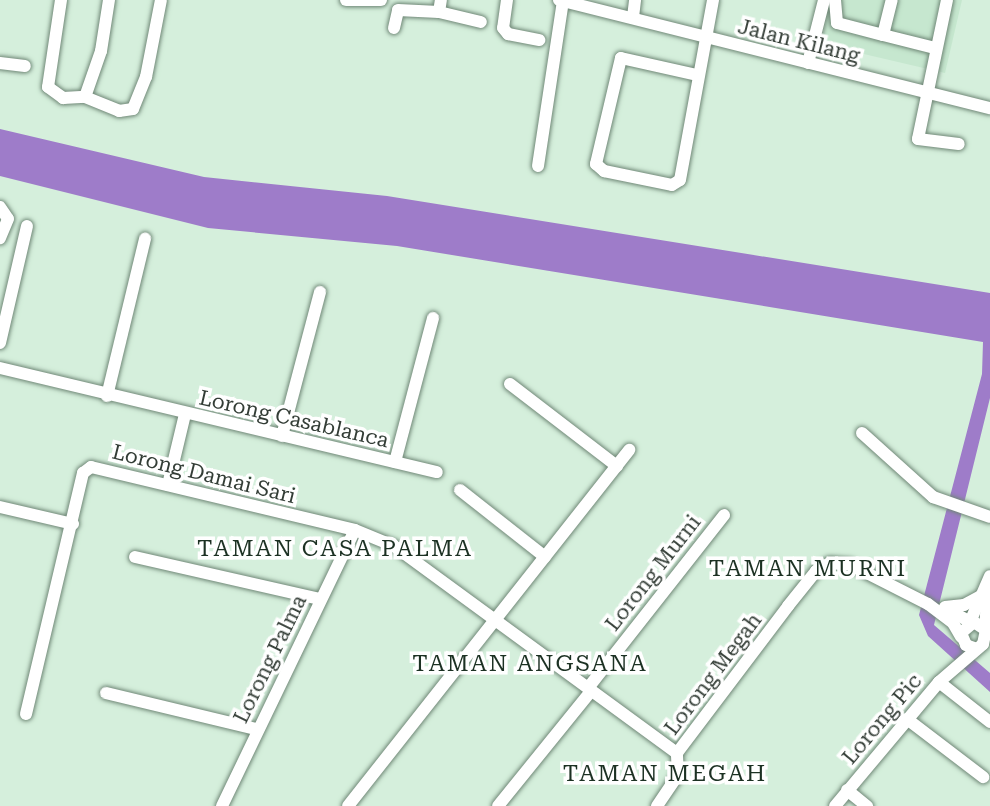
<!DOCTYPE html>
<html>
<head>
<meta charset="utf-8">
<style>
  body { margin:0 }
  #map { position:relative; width:990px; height:806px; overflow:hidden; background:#d5efdc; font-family:"Roboto Serif",serif }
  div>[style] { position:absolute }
  .built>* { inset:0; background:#c6e7cf }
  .water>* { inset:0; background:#9e7cc9 }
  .roads { filter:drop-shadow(0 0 2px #708877) drop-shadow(0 0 2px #708877) }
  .minor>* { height:12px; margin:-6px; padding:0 6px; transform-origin:6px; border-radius:6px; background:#fff }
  span { translate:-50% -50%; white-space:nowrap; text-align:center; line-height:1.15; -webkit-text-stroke:7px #fff; paint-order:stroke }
  .street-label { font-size:21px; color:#333d36 }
  .neighbourhood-label { font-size:23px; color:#1c3123; letter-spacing:2px }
</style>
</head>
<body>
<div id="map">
  <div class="built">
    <div style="clip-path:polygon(831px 0,962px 0,945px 73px,821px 44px)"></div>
  </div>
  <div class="water">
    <div style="clip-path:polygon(0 129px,204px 177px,387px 196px,990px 293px,990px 398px,934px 625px,990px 673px,990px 692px,928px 636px,919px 615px,982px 374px,983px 342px,397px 246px,208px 228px,0 176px)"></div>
  </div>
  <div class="roads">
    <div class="minor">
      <div style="left:61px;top:0;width:88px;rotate:98.5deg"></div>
      <div style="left:48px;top:87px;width:19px;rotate:36deg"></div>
      <div style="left:63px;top:98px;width:22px;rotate:-3deg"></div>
      <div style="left:85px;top:97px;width:37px;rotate:22deg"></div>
      <div style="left:119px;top:111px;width:14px;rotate:-8deg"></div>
      <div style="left:133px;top:109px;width:35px;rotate:-68deg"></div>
      <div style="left:146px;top:77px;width:78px;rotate:-79deg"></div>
      <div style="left:346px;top:0;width:35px"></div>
      <div style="left:507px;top:0;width:28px;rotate:98deg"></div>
      <div style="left:503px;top:28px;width:8px;rotate:50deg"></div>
      <div style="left:508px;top:34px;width:32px;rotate:11deg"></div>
      <div style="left:559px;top:0;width:444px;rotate:14.1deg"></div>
      <div style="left:835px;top:0;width:23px;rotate:85deg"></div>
      <div style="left:837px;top:23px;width:48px;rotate:14.6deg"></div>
      <div style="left:883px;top:35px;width:36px;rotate:-76deg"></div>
      <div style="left:947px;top:0;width:142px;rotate:101.8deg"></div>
      <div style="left:918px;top:139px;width:41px;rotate:7deg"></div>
      <div style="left:439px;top:12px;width:43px;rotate:13.4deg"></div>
      <div style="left:633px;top:17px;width:17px;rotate:-83deg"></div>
      <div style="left:394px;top:28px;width:18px;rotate:-77deg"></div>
      <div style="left:398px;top:10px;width:41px;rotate:2.8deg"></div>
      <div style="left:439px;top:12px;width:12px;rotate:-81deg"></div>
      <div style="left:883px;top:35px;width:54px;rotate:14deg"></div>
      <div style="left:0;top:63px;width:25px;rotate:7deg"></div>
      <div style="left:808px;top:63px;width:65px;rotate:-75.7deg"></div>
      <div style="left:697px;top:75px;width:78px;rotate:-167.4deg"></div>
      <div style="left:621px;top:58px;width:109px;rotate:103.3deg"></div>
      <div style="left:596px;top:164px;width:11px;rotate:41deg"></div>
      <div style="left:604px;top:171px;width:69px;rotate:11.6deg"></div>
      <div style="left:672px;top:185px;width:9px;rotate:-32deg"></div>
      <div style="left:680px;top:180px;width:183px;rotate:-79.6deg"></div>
      <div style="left:85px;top:97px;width:49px;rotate:-70.8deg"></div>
      <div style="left:101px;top:51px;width:52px;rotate:-81.1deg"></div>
      <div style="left:538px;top:166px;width:167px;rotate:-81.4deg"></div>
      <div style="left:0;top:207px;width:14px;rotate:56deg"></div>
      <div style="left:8px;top:219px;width:21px;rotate:113deg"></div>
      <div style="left:0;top:343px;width:120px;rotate:-77deg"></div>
      <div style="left:0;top:368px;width:449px;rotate:13.4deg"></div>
      <div style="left:510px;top:384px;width:135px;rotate:37.5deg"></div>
      <div style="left:107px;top:396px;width:162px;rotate:-76.4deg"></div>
      <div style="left:862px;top:433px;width:96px;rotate:42deg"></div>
      <div style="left:933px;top:497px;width:60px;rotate:19.3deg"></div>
      <div style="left:282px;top:436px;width:149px;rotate:-75.2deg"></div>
      <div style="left:395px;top:462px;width:149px;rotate:-75.2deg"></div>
      <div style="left:168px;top:485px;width:73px;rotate:-76.5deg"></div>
      <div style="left:460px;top:490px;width:108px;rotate:38.2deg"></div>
      <div style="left:0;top:507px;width:75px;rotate:13.1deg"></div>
      <div style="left:135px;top:557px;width:190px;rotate:12.8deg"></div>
      <div style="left:945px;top:607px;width:19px;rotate:-6deg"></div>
      <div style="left:964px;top:605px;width:19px;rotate:-28deg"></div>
      <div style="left:945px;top:608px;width:29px;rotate:29deg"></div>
      <div style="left:970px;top:622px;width:50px;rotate:-66.5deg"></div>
      <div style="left:985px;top:628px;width:40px;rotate:-85.7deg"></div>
      <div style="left:939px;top:682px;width:65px;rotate:38.1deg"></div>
      <div style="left:588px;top:688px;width:220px;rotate:-51.8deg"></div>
      <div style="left:106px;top:693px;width:154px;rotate:13.5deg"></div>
      <div style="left:26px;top:714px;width:248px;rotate:-76.7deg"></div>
      <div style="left:83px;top:473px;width:10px;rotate:-37deg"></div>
      <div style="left:91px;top:467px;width:271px;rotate:13.4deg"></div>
      <div style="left:355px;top:530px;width:42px;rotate:22.3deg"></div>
      <div style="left:394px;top:546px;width:351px;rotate:36.2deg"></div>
      <div style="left:677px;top:753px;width:184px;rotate:-52.9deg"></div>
      <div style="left:788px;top:606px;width:45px;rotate:-51.3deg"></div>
      <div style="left:816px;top:571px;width:16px;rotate:-30deg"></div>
      <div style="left:830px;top:563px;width:21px;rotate:5deg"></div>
      <div style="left:851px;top:565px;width:86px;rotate:26.9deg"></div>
      <div style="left:928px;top:604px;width:31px;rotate:37deg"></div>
      <div style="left:953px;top:623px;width:16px;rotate:60deg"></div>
      <div style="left:907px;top:719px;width:96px;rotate:37.3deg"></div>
      <div style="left:847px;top:790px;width:26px;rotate:39deg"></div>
      <div style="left:222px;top:806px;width:306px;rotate:-64.3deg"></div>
      <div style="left:348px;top:806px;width:454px;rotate:-51.7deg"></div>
      <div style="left:498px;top:806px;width:148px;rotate:-51deg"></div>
      <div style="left:657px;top:806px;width:37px;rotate:-56deg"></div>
      <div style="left:678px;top:775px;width:22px;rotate:-93deg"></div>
      <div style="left:835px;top:806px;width:162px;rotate:-50deg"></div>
      <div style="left:939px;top:682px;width:58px;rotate:-40.8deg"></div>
      <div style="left:983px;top:644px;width:14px;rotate:-78deg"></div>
      <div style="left:986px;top:630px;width:14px;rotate:-146deg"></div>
      <div style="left:974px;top:622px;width:17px;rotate:140deg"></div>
      <div style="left:961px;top:633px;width:13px;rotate:67deg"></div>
      <div style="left:966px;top:645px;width:9px;rotate:21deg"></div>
    </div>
  </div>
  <div class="street-label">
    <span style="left:799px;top:41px;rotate:14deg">Jalan Kilang</span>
    <span style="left:294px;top:419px;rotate:13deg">Lorong Casablanca</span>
    <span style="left:204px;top:474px;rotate:14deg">Lorong Damai Sari</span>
    <span style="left:653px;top:573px;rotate:-52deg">Lorong Murni</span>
    <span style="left:270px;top:659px;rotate:-64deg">Lorong Palma</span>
    <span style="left:713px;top:674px;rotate:-53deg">Lorong Megah</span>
    <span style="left:882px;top:719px;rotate:-50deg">Lorong Pic</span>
  </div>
  <div class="neighbourhood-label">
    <span style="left:335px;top:549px">TAMAN CASA PALMA</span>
    <span style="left:808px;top:569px">TAMAN MURNI</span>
    <span style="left:530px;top:664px">TAMAN ANGSANA</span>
    <span style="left:665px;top:774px">TAMAN MEGAH</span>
  </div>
</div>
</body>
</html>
